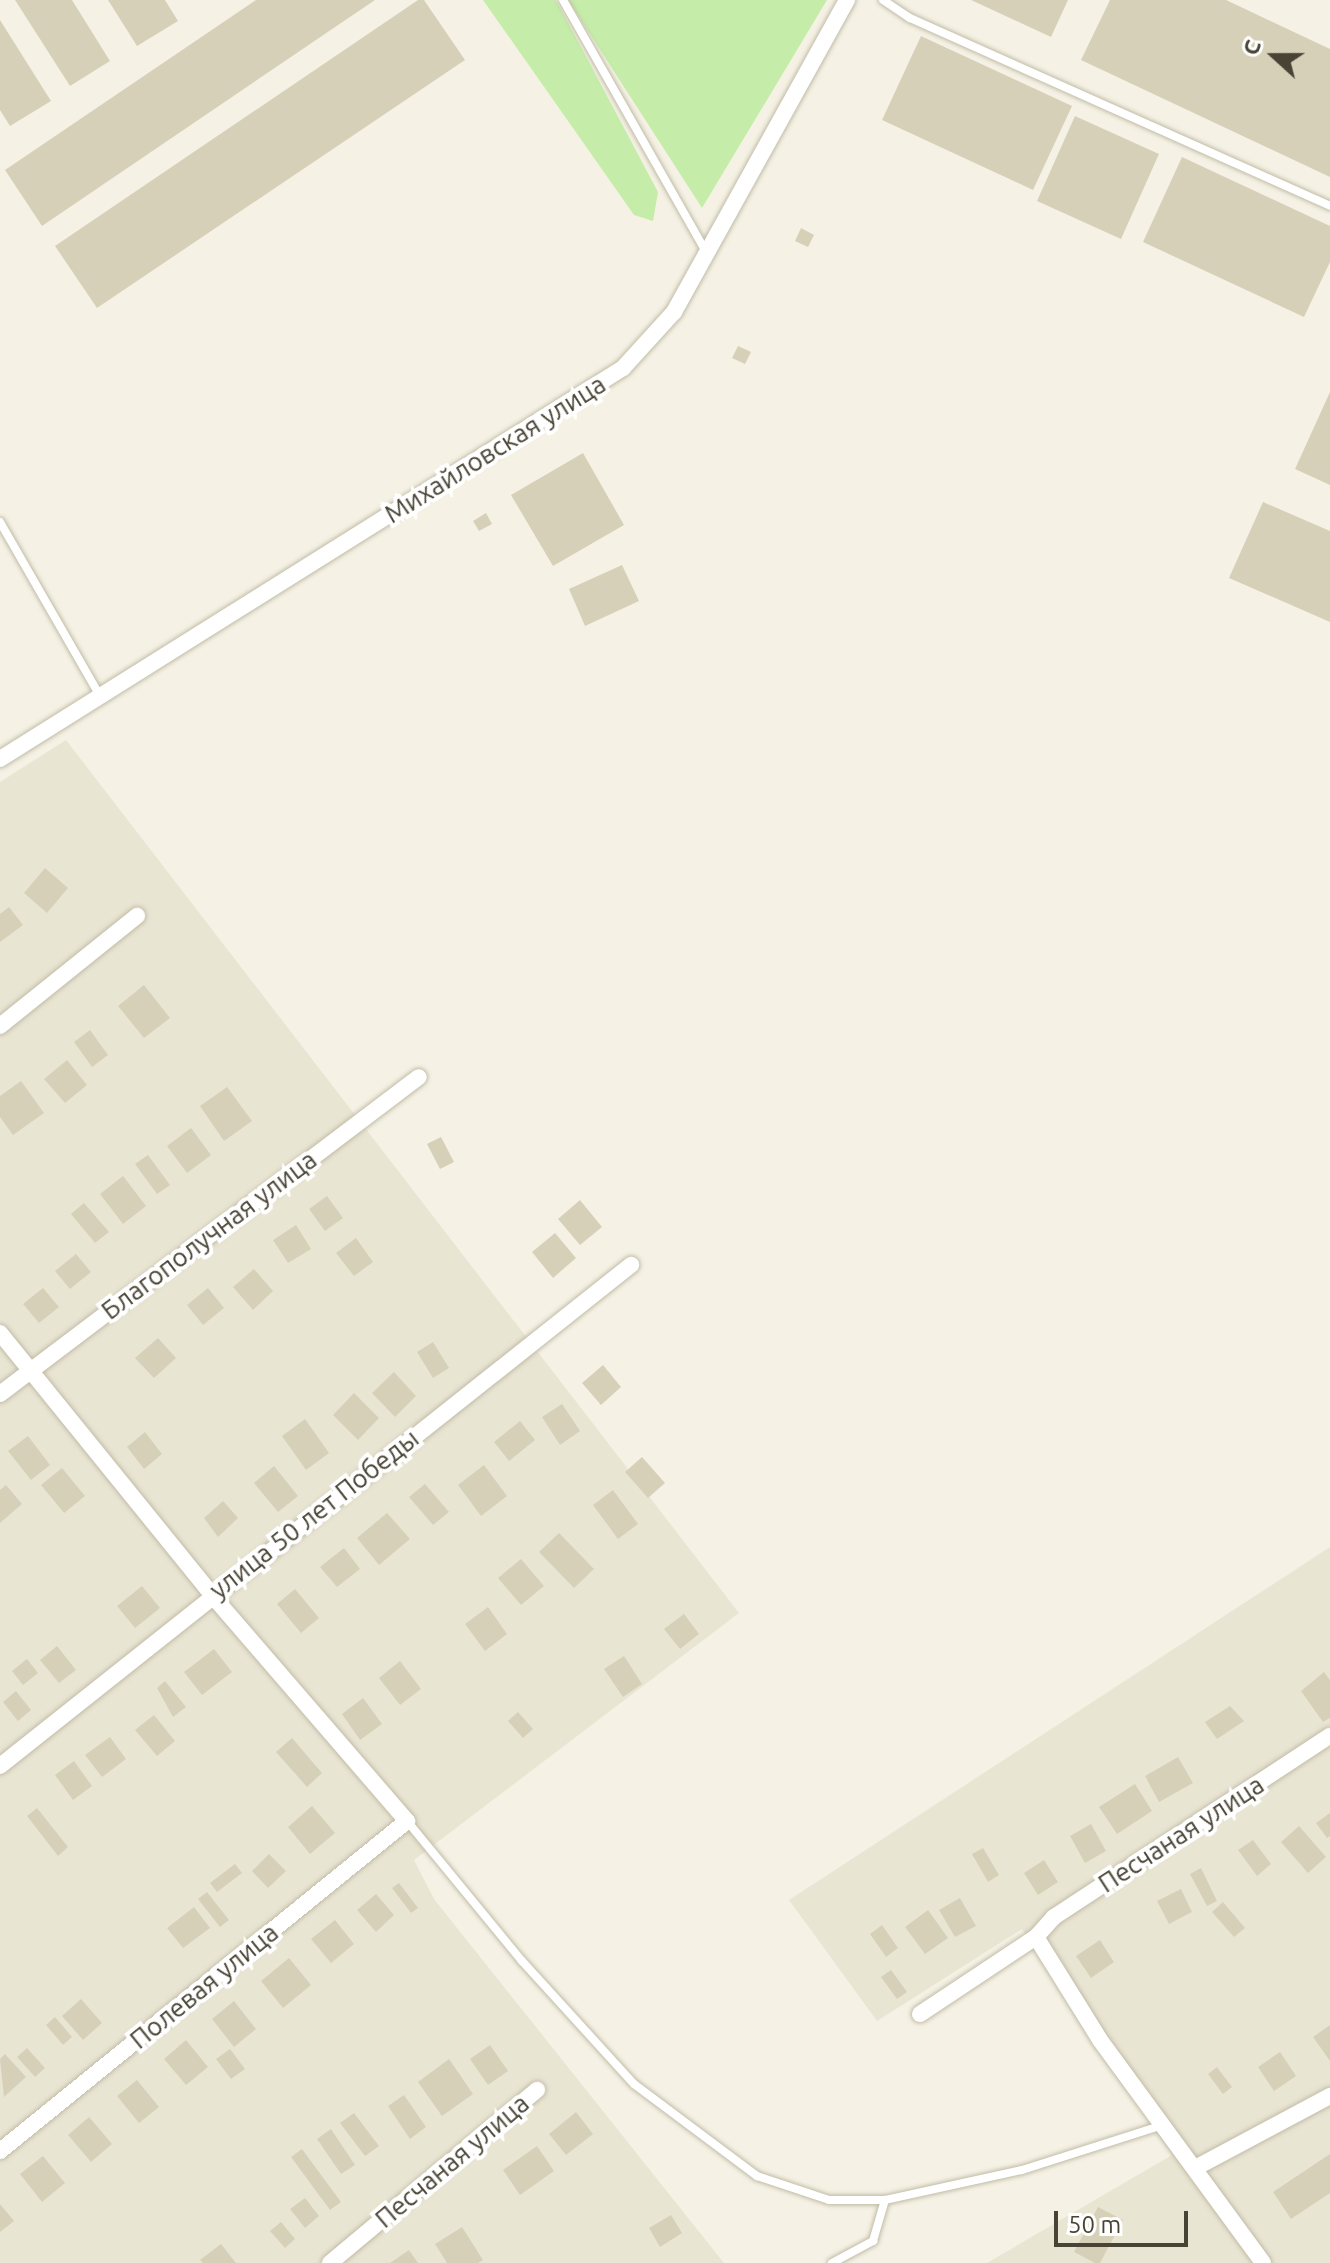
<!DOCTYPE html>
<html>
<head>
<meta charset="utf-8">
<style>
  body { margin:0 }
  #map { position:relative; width:1330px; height:2263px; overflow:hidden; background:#f5f2e5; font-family:Ubuntu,sans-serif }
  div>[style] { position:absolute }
  .residential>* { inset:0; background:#e9e5d3 }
  .green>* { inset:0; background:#c5eda9 }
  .building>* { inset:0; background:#d7d0b9 }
  .roads { filter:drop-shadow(0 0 2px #c1bca7) drop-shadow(0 0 2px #c1bca7) }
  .lane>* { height:8px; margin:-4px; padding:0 4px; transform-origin:4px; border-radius:4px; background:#fff }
  .street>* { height:16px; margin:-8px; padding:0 8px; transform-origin:8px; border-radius:8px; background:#fff }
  span { translate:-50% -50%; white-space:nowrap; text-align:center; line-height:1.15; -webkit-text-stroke:8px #fff; paint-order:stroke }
  .street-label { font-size:26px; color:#484334 }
  .north { position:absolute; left:1234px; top:16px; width:80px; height:80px; -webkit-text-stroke:6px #fff; paint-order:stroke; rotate:291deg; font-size:22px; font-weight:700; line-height:32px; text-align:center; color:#484334 }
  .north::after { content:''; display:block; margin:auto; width:28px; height:36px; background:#484334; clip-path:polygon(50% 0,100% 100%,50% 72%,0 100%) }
  .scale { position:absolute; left:1054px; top:2211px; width:134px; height:36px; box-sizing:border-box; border:4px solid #484334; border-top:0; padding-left:10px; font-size:24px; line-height:28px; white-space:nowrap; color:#484334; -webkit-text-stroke:6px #fff; paint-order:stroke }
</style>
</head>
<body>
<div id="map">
  <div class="residential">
    <div style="clip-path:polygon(66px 740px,739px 1613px,414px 1860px,434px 1899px,724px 2263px,0 2263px,0 782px)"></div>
    <div style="clip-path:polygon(1330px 1547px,1330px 2263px,987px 2263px,1172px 2155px,1022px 1929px,877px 2021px,789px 1900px)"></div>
  </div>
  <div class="green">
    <div style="clip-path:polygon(483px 0,556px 0,658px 192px,653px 221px,634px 215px)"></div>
    <div style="clip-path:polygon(568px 0,827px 0,702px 208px)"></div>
  </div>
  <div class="building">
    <div style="clip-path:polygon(15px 0,72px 0,110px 61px,70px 86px)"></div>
    <div style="clip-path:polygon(108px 0,165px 0,178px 21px,137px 46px)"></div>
    <div style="clip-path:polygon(256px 0,375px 0,42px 226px,5px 170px)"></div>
    <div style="clip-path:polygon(418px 0,424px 0,465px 60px,97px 308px,55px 246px)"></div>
    <div style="clip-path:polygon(971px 0,1068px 0,1051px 37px)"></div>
    <div style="clip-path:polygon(1110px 0,1226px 0,1330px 49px,1330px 177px,1081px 60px)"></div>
    <div style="clip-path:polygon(0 20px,51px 101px,10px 126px,0 110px)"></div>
    <div style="clip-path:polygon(921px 36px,1072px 106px,1033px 190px,882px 120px)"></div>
    <div style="clip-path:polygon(1075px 116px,1159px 154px,1121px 239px,1037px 201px)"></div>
    <div style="clip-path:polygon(1182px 157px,1330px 226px,1330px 262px,1304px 317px,1143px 242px)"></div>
    <div style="clip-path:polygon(801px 228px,814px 235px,808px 247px,795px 241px)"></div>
    <div style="clip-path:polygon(738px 346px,751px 352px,745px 364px,732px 358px)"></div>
    <div style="clip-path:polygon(1330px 392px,1330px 485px,1295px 469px)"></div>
    <div style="clip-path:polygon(583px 453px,624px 525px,553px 566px,511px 495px)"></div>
    <div style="clip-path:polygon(1263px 502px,1330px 531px,1330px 622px,1229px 578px)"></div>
    <div style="clip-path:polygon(486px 513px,492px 524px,479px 531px,473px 521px)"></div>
    <div style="clip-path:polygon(622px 565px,639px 601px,585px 626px,569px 589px)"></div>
    <div style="clip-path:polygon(45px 868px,68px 888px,47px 913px,24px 893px)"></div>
    <div style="clip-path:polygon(9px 907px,23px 925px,0 942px,0 914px)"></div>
    <div style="clip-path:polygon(144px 985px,170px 1018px,144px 1038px,118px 1006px)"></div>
    <div style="clip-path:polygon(90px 1030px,108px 1055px,92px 1067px,74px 1042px)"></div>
    <div style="clip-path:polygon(67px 1060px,87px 1085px,65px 1103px,44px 1079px)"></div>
    <div style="clip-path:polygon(21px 1081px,44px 1113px,13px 1135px,0 1117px,0 1096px)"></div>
    <div style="clip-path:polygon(227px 1087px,252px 1121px,224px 1141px,200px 1106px)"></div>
    <div style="clip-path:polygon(191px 1128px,211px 1155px,187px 1173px,167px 1146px)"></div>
    <div style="clip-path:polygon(441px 1137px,454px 1162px,440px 1169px,427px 1144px)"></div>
    <div style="clip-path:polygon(148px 1155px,170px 1185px,157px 1194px,135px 1164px)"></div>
    <div style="clip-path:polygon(123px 1176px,146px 1206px,123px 1224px,100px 1194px)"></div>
    <div style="clip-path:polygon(327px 1196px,343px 1218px,325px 1231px,309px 1209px)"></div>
    <div style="clip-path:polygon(580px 1200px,602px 1227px,580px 1245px,558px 1219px)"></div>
    <div style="clip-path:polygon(84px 1203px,109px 1232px,95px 1243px,71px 1214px)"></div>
    <div style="clip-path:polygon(296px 1225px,311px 1249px,288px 1263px,273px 1240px)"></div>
    <div style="clip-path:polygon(555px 1233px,576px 1258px,553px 1278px,532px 1252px)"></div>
    <div style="clip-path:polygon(356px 1238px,373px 1262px,354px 1276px,336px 1253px)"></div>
    <div style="clip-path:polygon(76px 1254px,91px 1272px,70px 1289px,55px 1271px)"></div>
    <div style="clip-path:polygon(254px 1269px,273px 1291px,253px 1310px,233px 1287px)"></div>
    <div style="clip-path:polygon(43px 1288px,59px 1307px,39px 1323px,23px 1304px)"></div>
    <div style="clip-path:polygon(208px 1288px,224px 1308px,203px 1325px,187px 1305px)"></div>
    <div style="clip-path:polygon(158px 1338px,176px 1358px,154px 1378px,135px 1358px)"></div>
    <div style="clip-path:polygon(433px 1342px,449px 1368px,433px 1378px,417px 1352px)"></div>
    <div style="clip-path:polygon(603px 1365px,621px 1387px,601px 1405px,582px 1383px)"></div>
    <div style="clip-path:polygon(394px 1372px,416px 1396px,395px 1417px,372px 1393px)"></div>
    <div style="clip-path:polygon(354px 1393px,379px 1418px,358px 1440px,333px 1415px)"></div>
    <div style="clip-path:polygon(562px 1404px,580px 1431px,560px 1445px,542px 1417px)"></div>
    <div style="clip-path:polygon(305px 1419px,329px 1453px,306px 1470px,282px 1436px)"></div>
    <div style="clip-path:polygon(520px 1421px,535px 1440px,509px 1461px,494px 1442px)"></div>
    <div style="clip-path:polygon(145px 1432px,162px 1454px,144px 1469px,127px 1447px)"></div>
    <div style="clip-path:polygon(28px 1436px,50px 1465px,31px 1480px,8px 1451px)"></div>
    <div style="clip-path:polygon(642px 1457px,665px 1483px,648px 1498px,625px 1472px)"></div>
    <div style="clip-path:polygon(484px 1465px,507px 1496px,481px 1516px,458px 1485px)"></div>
    <div style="clip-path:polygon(274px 1466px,298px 1496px,278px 1512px,254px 1483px)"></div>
    <div style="clip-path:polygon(62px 1468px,85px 1496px,64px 1513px,41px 1485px)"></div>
    <div style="clip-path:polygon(425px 1484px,449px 1512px,433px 1525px,409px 1497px)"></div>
    <div style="clip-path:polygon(6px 1485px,22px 1504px,0 1523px,0 1490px)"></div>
    <div style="clip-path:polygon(613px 1490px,638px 1524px,618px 1539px,593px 1505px)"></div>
    <div style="clip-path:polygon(223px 1501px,238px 1518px,218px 1537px,204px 1518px)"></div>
    <div style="clip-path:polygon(387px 1513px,410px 1539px,379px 1565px,357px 1538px)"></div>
    <div style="clip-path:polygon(559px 1533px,594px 1569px,574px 1588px,539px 1552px)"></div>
    <div style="clip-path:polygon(344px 1548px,360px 1569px,337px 1587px,320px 1567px)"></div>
    <div style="clip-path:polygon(521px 1559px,544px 1586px,521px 1605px,498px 1578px)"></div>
    <div style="clip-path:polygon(142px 1586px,160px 1608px,135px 1628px,117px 1606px)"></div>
    <div style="clip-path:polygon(295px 1589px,319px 1618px,301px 1633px,277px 1604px)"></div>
    <div style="clip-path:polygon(488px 1607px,507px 1634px,485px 1651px,465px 1624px)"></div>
    <div style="clip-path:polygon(684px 1614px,699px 1634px,680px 1649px,664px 1629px)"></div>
    <div style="clip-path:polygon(57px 1646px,76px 1670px,59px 1683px,40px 1660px)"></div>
    <div style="clip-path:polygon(214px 1649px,232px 1672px,202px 1695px,184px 1672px)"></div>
    <div style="clip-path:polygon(624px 1656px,642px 1684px,623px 1697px,604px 1669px)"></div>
    <div style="clip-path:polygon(27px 1659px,38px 1673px,23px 1685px,12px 1671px)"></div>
    <div style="clip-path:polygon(400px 1661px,421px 1689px,400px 1705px,379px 1678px)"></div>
    <div style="clip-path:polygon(1324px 1672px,1330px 1680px,1330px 1718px,1323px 1722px,1301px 1691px)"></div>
    <div style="clip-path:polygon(165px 1681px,186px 1707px,173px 1717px,157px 1688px)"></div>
    <div style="clip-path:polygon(16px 1691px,31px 1710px,18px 1721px,3px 1702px)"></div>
    <div style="clip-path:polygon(363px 1698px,382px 1724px,360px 1740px,342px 1714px)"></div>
    <div style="clip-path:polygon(1230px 1706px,1244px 1721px,1217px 1739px,1205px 1722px)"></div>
    <div style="clip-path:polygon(518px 1712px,533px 1729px,523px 1738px,508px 1721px)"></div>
    <div style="clip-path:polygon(154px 1715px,175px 1741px,157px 1756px,135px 1730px)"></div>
    <div style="clip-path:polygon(110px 1737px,126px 1759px,102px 1777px,85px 1755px)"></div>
    <div style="clip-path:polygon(292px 1738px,322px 1773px,307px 1787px,276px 1752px)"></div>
    <div style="clip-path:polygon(1178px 1757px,1193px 1783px,1159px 1802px,1145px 1776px)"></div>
    <div style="clip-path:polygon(74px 1761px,92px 1786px,73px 1800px,55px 1775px)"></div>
    <div style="clip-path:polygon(1135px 1784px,1152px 1811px,1117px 1834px,1099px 1807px)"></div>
    <div style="clip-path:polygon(312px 1806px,335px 1833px,310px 1854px,288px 1827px)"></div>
    <div style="clip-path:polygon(37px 1808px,68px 1847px,58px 1856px,27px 1816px)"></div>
    <div style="clip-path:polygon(1330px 1813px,1330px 1836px,1327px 1838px,1316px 1823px)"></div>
    <div style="clip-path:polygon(1091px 1824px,1106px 1851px,1085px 1863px,1070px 1836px)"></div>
    <div style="clip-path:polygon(1299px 1826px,1326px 1857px,1308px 1873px,1281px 1842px)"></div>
    <div style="clip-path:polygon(1253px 1840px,1271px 1864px,1257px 1876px,1238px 1850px)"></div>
    <div style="clip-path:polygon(983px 1848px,999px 1875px,988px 1882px,972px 1854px)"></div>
    <div style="clip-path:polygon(269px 1854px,286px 1871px,268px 1888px,252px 1871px)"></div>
    <div style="clip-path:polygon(1044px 1860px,1058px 1882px,1038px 1895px,1024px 1873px)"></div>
    <div style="clip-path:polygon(235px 1864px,242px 1873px,217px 1892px,210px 1883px)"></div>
    <div style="clip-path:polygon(1201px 1868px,1217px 1901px,1207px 1906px,1190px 1874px)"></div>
    <div style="clip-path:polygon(399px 1883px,418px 1908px,411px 1913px,392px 1888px)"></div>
    <div style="clip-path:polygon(1181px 1889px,1192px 1912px,1169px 1924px,1157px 1901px)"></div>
    <div style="clip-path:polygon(207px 1892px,229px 1920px,220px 1927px,198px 1899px)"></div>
    <div style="clip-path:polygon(376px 1894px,394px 1915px,376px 1932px,357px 1910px)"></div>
    <div style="clip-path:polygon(960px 1898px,976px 1926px,955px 1937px,939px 1910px)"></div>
    <div style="clip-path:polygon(1223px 1902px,1245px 1928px,1234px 1937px,1212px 1912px)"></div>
    <div style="clip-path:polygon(194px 1907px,210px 1928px,183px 1948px,167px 1928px)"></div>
    <div style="clip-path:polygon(928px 1910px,948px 1938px,925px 1954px,905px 1927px)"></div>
    <div style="clip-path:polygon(335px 1920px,354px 1944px,331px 1963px,311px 1939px)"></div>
    <div style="clip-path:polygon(882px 1925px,898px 1948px,886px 1957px,870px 1934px)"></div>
    <div style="clip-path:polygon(1100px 1940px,1114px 1962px,1091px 1978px,1076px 1956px)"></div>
    <div style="clip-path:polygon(289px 1958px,311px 1985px,283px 2008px,261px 1981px)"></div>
    <div style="clip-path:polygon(891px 1970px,907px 1992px,897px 1999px,881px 1977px)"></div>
    <div style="clip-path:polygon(81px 1999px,102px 2023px,83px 2040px,62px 2016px)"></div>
    <div style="clip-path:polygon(234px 2001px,256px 2029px,234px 2047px,212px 2019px)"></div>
    <div style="clip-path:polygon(55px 2017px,72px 2037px,63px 2045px,46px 2025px)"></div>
    <div style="clip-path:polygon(1330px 2025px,1330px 2061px,1313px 2037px)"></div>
    <div style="clip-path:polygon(186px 2040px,208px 2067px,186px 2085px,164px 2059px)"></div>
    <div style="clip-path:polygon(490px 2045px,508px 2071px,488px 2085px,470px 2059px)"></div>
    <div style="clip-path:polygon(27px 2048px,45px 2068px,35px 2077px,17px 2057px)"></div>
    <div style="clip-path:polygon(230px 2049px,245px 2069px,231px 2079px,216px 2059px)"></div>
    <div style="clip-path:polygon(1280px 2052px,1296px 2076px,1274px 2091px,1258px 2067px)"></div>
    <div style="clip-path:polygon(5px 2054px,26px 2077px,4px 2097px,0 2059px)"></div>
    <div style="clip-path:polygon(449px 2059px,473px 2094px,442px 2116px,418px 2082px)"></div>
    <div style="clip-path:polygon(1217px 2067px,1232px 2087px,1223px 2094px,1208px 2074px)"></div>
    <div style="clip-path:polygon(137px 2080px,159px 2107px,139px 2123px,117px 2096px)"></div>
    <div style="clip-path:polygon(404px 2095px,426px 2127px,410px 2139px,388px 2106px)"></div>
    <div style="clip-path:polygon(576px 2112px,593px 2134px,566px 2155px,549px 2134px)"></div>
    <div style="clip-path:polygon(354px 2113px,379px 2146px,365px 2156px,340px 2123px)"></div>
    <div style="clip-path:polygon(89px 2117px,112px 2144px,91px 2162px,68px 2135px)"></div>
    <div style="clip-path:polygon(331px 2129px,355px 2165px,341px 2174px,317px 2139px)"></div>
    <div style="clip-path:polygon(537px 2146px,554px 2171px,520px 2195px,503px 2170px)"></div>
    <div style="clip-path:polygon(302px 2149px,341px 2202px,330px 2210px,291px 2157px)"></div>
    <div style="clip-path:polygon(1330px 2154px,1330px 2193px,1291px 2219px,1273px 2192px)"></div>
    <div style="clip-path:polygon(43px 2156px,65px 2183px,42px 2202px,20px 2174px)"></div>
    <div style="clip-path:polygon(305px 2198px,319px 2216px,305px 2228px,290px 2209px)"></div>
    <div style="clip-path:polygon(0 2204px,14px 2221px,0 2232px)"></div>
    <div style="clip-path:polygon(1098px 2207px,1123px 2220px,1100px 2263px,1095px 2263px,1074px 2252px)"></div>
    <div style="clip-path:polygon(671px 2215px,682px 2233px,660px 2247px,649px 2228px)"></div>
    <div style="clip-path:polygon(281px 2222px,295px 2239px,285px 2248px,270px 2231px)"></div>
    <div style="clip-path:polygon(462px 2227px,483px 2260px,478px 2263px,447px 2263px,435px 2244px)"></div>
    <div style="clip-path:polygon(221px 2244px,236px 2263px,203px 2263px,200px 2260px)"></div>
    <div style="clip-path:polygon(409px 2250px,418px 2263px,390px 2263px)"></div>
  </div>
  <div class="roads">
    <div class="lane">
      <div style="left:563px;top:0;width:290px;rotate:60.4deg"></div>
      <div style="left:883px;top:0;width:32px;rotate:34deg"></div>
      <div style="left:910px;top:18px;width:460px;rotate:24.1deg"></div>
      <div style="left:0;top:522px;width:201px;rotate:60.1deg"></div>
      <div style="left:407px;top:1821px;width:181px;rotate:50.6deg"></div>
      <div style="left:522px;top:1961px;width:166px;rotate:47.7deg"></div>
      <div style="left:634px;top:2084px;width:154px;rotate:36.8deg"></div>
      <div style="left:757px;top:2176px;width:76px;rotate:18.4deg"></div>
      <div style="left:829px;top:2200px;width:56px"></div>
      <div style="left:885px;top:2200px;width:140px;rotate:-12.4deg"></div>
      <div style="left:1022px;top:2170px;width:148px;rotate:-17.7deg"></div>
      <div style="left:832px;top:2263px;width:47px;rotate:-28.2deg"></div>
      <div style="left:873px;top:2241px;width:43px;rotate:-73.7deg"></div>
    </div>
    <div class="street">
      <div style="left:0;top:759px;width:736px;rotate:-32.11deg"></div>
      <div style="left:623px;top:368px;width:76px;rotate:-47.7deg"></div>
      <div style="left:674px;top:312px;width:357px;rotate:-61deg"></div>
      <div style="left:0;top:1026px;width:176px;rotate:-38.8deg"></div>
      <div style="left:0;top:1333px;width:336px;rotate:51deg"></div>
      <div style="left:211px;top:1594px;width:300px;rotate:49.2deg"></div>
      <div style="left:407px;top:1821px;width:524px;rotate:140.96deg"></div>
      <div style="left:0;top:1394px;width:525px;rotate:-37.11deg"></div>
      <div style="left:0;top:1766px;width:806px;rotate:-38.45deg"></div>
      <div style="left:1036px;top:1937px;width:121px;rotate:58.1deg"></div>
      <div style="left:1100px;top:2040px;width:276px;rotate:53.8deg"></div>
      <div style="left:920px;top:2014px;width:139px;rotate:-33.6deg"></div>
      <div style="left:1036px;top:1937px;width:27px;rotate:-48deg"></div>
      <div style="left:1054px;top:1917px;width:330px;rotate:-33.3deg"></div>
      <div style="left:1197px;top:2167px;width:151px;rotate:-28.1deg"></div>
      <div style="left:330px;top:2263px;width:270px;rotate:-39.9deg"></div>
    </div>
  </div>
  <div class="street-label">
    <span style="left:495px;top:449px;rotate:-32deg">Михайловская улица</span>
    <span style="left:209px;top:1235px;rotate:-37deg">Благополучная улица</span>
    <span style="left:314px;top:1514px;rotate:-38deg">улица 50 лет Победы</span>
    <span style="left:1181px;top:1834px;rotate:-33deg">Песчаная улица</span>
    <span style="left:204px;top:1986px;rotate:-39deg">Полевая улица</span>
    <span style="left:452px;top:2161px;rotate:-40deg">Песчаная улица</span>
  </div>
  <div class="north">С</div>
  <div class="scale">50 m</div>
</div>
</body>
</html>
